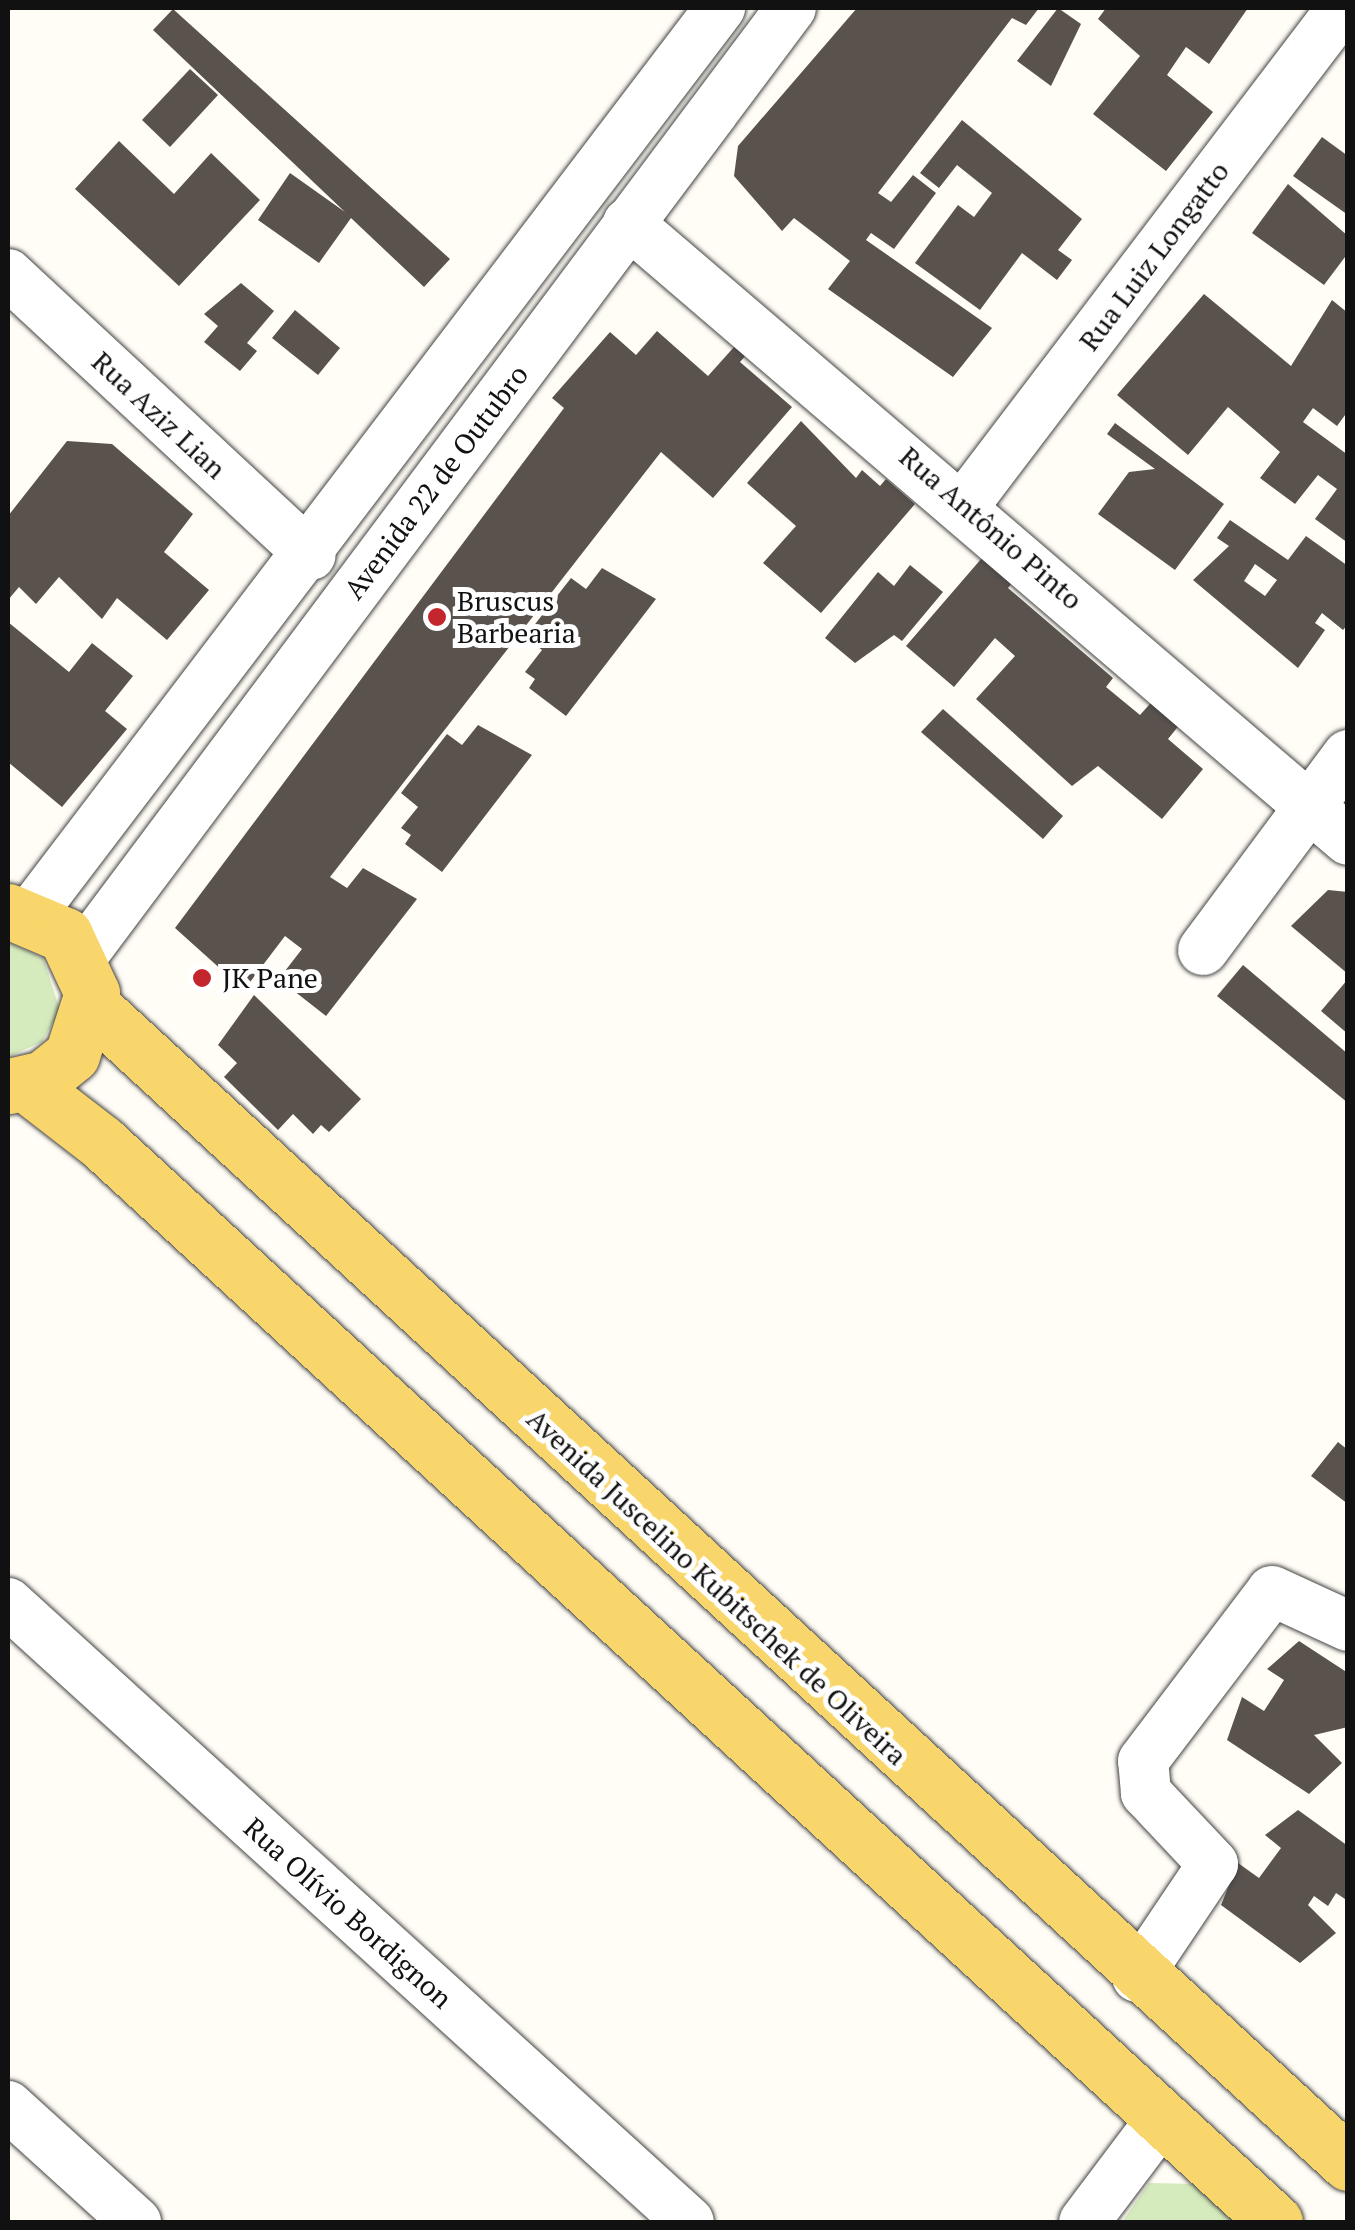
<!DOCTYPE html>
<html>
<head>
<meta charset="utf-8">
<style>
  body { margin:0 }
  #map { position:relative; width:1355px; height:2230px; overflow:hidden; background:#fffdf5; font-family:"PT Serif",serif }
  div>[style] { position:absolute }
  .green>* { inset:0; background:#d5ebbd }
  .building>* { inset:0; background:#5a524d }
  .roads { filter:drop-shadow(0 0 2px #444) drop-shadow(0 0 2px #444) }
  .minor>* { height:50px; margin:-25px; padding:0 25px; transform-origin:25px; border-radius:25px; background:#fff }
  .major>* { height:55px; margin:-27.5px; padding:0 27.5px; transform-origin:27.5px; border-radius:27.5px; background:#f9d66b }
  .dots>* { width:28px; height:28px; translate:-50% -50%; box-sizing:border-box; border:5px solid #fff; border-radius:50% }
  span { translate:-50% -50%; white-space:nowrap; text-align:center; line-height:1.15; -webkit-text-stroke:10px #fff; paint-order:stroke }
  .street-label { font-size:28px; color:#111 }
  .poi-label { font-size:28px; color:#111 }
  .left { translate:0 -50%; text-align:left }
  .frame { position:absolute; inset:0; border:10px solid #111; pointer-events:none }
</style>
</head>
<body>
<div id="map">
  <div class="green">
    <div style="clip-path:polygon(10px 943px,43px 958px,60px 1010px,42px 1042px,8px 1057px)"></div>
    <div style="clip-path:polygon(1149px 2183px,1201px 2184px,1241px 2222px,1122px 2222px)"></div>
  </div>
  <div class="building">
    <div style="clip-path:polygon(857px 8px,1039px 8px,1026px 25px,1012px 18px,878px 193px,891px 202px,913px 175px,936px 193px,894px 249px,871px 233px,866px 240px,992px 328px,953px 377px,828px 289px,850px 261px,794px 218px,782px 231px,734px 176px,738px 146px)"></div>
    <div style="clip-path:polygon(1058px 8px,1081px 24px,1051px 86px,1017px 61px)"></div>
    <div style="clip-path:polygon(1106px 8px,1248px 8px,1209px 64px,1186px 47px,1167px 75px,1213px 112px,1166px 171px,1093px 114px,1140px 56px,1098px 19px)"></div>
    <div style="clip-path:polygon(173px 9px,450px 259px,424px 287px,351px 218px,319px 263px,258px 220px,290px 173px,345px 212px,153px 30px)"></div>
    <div style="clip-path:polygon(190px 69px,218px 95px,170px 147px,142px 120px)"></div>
    <div style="clip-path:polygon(962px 120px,1082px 219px,1058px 250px,1072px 260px,1057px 280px,1022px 253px,980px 310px,915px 263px,958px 205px,974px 217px,992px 193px,957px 165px,939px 188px,920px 173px)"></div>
    <div style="clip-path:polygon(1322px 137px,1348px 156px,1348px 215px,1293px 176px)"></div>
    <div style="clip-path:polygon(119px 141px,174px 194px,211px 153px,260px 200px,179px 286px,75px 189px)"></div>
    <div style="clip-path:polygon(1288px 184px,1348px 236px,1348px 253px,1324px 285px,1252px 233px)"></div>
    <div style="clip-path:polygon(241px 283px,274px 311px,247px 343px,257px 351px,240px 371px,204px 342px,218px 326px,204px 314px)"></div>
    <div style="clip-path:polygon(1204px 294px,1291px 366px,1332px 300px,1348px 313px,1348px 411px,1337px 426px,1313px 408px,1303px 422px,1348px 455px,1348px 543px,1315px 519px,1337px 489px,1318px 475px,1295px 504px,1260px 478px,1280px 452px,1228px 407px,1188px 455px,1117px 395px)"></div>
    <div style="clip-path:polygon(295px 310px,340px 348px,318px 375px,272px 338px)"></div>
    <div style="clip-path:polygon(657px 331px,708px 376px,743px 337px,754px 346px,740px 362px,792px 407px,713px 498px,661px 452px,330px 877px,347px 888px,363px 868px,417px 899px,326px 1016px,289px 987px,296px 979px,285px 971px,302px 949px,285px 936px,244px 990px,175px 928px,564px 408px,552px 398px,610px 332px,636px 355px)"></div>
    <div style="clip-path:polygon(801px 421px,856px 478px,862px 470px,880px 486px,886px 479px,915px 504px,821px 613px,763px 563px,796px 526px,747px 483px)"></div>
    <div style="clip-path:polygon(1115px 423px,1224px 504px,1175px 570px,1098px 514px,1129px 472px,1155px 469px,1107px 434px)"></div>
    <div style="clip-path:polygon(67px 441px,112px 444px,193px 514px,164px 552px,209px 590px,167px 640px,117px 598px,102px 619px,59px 577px,36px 604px,19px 587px,8px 600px,8px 516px)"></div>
    <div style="clip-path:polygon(evenodd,1230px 520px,1288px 560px,1306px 536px,1348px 566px,1348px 624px,1343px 630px,1322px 613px,1315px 623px,1325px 630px,1298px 668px,1193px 580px,1229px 546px,1217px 538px,1230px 520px,1255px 564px,1277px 580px,1265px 596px,1244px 581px,1255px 564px)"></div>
    <div style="clip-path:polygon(994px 544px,1024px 569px,1008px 588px,1113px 678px,1106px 687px,1140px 715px,1157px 696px,1185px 718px,1168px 739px,1203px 769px,1162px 819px,1098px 766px,1072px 786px,976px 699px,1015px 656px,995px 638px,954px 687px,906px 646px)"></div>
    <div style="clip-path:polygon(910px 565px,943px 592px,902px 641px,894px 635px,855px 663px,825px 638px,878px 572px,894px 586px)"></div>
    <div style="clip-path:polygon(602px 568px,656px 599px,566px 716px,529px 688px,535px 679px,525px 672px,542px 650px,525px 637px,571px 578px,586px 589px)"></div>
    <div style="clip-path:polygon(8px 622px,69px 672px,92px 643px,133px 676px,105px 711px,127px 729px,62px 807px,8px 762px)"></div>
    <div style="clip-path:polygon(943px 709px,1063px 816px,1043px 839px,921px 732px)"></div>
    <div style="clip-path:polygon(478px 725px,532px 755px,442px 872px,405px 844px,411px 835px,401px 828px,418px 807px,401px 793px,447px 734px,462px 745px)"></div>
    <div style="clip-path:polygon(1328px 890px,1348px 892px,1348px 974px,1291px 926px)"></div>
    <div style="clip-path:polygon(1243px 965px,1348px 1054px,1348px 1103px,1217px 996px)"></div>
    <div style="clip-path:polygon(1348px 979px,1348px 1034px,1321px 1011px)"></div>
    <div style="clip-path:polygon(254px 995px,361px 1099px,329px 1132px,321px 1125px,313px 1134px,293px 1114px,278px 1130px,224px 1077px,237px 1063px,218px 1045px)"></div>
    <div style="clip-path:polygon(1338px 1442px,1348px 1450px,1348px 1504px,1311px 1476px)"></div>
    <div style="clip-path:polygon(1299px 1641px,1348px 1673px,1348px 1727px,1314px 1735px,1342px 1763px,1309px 1794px,1227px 1740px,1242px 1697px,1264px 1711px,1284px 1680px,1267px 1669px)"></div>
    <div style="clip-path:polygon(1298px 1810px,1348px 1846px,1348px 1901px,1336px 1893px,1328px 1906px,1314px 1896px,1308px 1905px,1336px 1933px,1300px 1963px,1221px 1905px,1238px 1863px,1259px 1878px,1281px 1848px,1265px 1835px)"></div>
  </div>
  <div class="roads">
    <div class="minor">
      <div style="left:628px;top:223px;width:948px;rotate:40.59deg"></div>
      <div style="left:8px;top:274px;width:413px;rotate:42.9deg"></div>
      <div style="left:965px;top:504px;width:623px;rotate:-52.76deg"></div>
      <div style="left:30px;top:915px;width:1140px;rotate:-52.74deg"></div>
      <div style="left:1203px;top:950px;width:243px;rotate:-53.4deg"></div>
      <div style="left:81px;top:957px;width:1185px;rotate:-53.2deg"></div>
      <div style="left:8px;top:1603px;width:920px;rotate:42.27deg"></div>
      <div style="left:1137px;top:1977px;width:136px;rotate:-56.1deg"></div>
      <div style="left:1213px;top:1864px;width:98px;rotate:-133.3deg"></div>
      <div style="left:1146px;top:1793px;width:32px;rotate:-95deg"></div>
      <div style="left:1143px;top:1761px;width:213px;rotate:-52.8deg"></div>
      <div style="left:1272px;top:1591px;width:84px;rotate:24.7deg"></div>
      <div style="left:8px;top:2106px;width:173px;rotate:42.2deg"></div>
      <div style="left:1084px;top:2222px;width:131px;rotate:-53deg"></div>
    </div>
    <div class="major">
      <div style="left:8px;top:911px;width:62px;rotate:22.8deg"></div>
      <div style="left:65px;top:935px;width:64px;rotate:65deg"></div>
      <div style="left:92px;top:993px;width:65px;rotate:107.9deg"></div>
      <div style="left:72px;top:1055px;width:36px;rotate:141deg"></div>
      <div style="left:44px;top:1078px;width:37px;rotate:167deg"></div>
      <div style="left:92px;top:1006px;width:1708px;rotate:42.65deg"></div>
      <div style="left:26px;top:1084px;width:95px;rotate:37.7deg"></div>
      <div style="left:101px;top:1142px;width:1595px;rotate:42.61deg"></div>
    </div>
  </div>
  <div class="dots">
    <div style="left:437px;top:617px;background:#c4262e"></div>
    <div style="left:202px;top:978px;background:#c4262e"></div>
  </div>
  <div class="street-label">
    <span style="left:1154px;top:256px;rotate:-53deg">Rua Luiz Longatto</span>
    <span style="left:159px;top:415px;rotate:43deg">Rua Aziz Lian</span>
    <span style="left:436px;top:482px;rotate:-53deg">Avenida 22 de Outubro</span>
    <span style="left:991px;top:528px;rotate:41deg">Rua Antônio Pinto</span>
    <span style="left:717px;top:1587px;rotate:43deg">Avenida Juscelino Kubitschek de Oliveira</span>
    <span style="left:348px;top:1913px;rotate:42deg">Rua Olívio Bordignon</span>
  </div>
  <div class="poi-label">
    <span class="left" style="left:457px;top:617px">Bruscus<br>Barbearia</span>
    <span class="left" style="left:222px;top:978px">JK Pane</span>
  </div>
  <div class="frame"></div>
</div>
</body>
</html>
